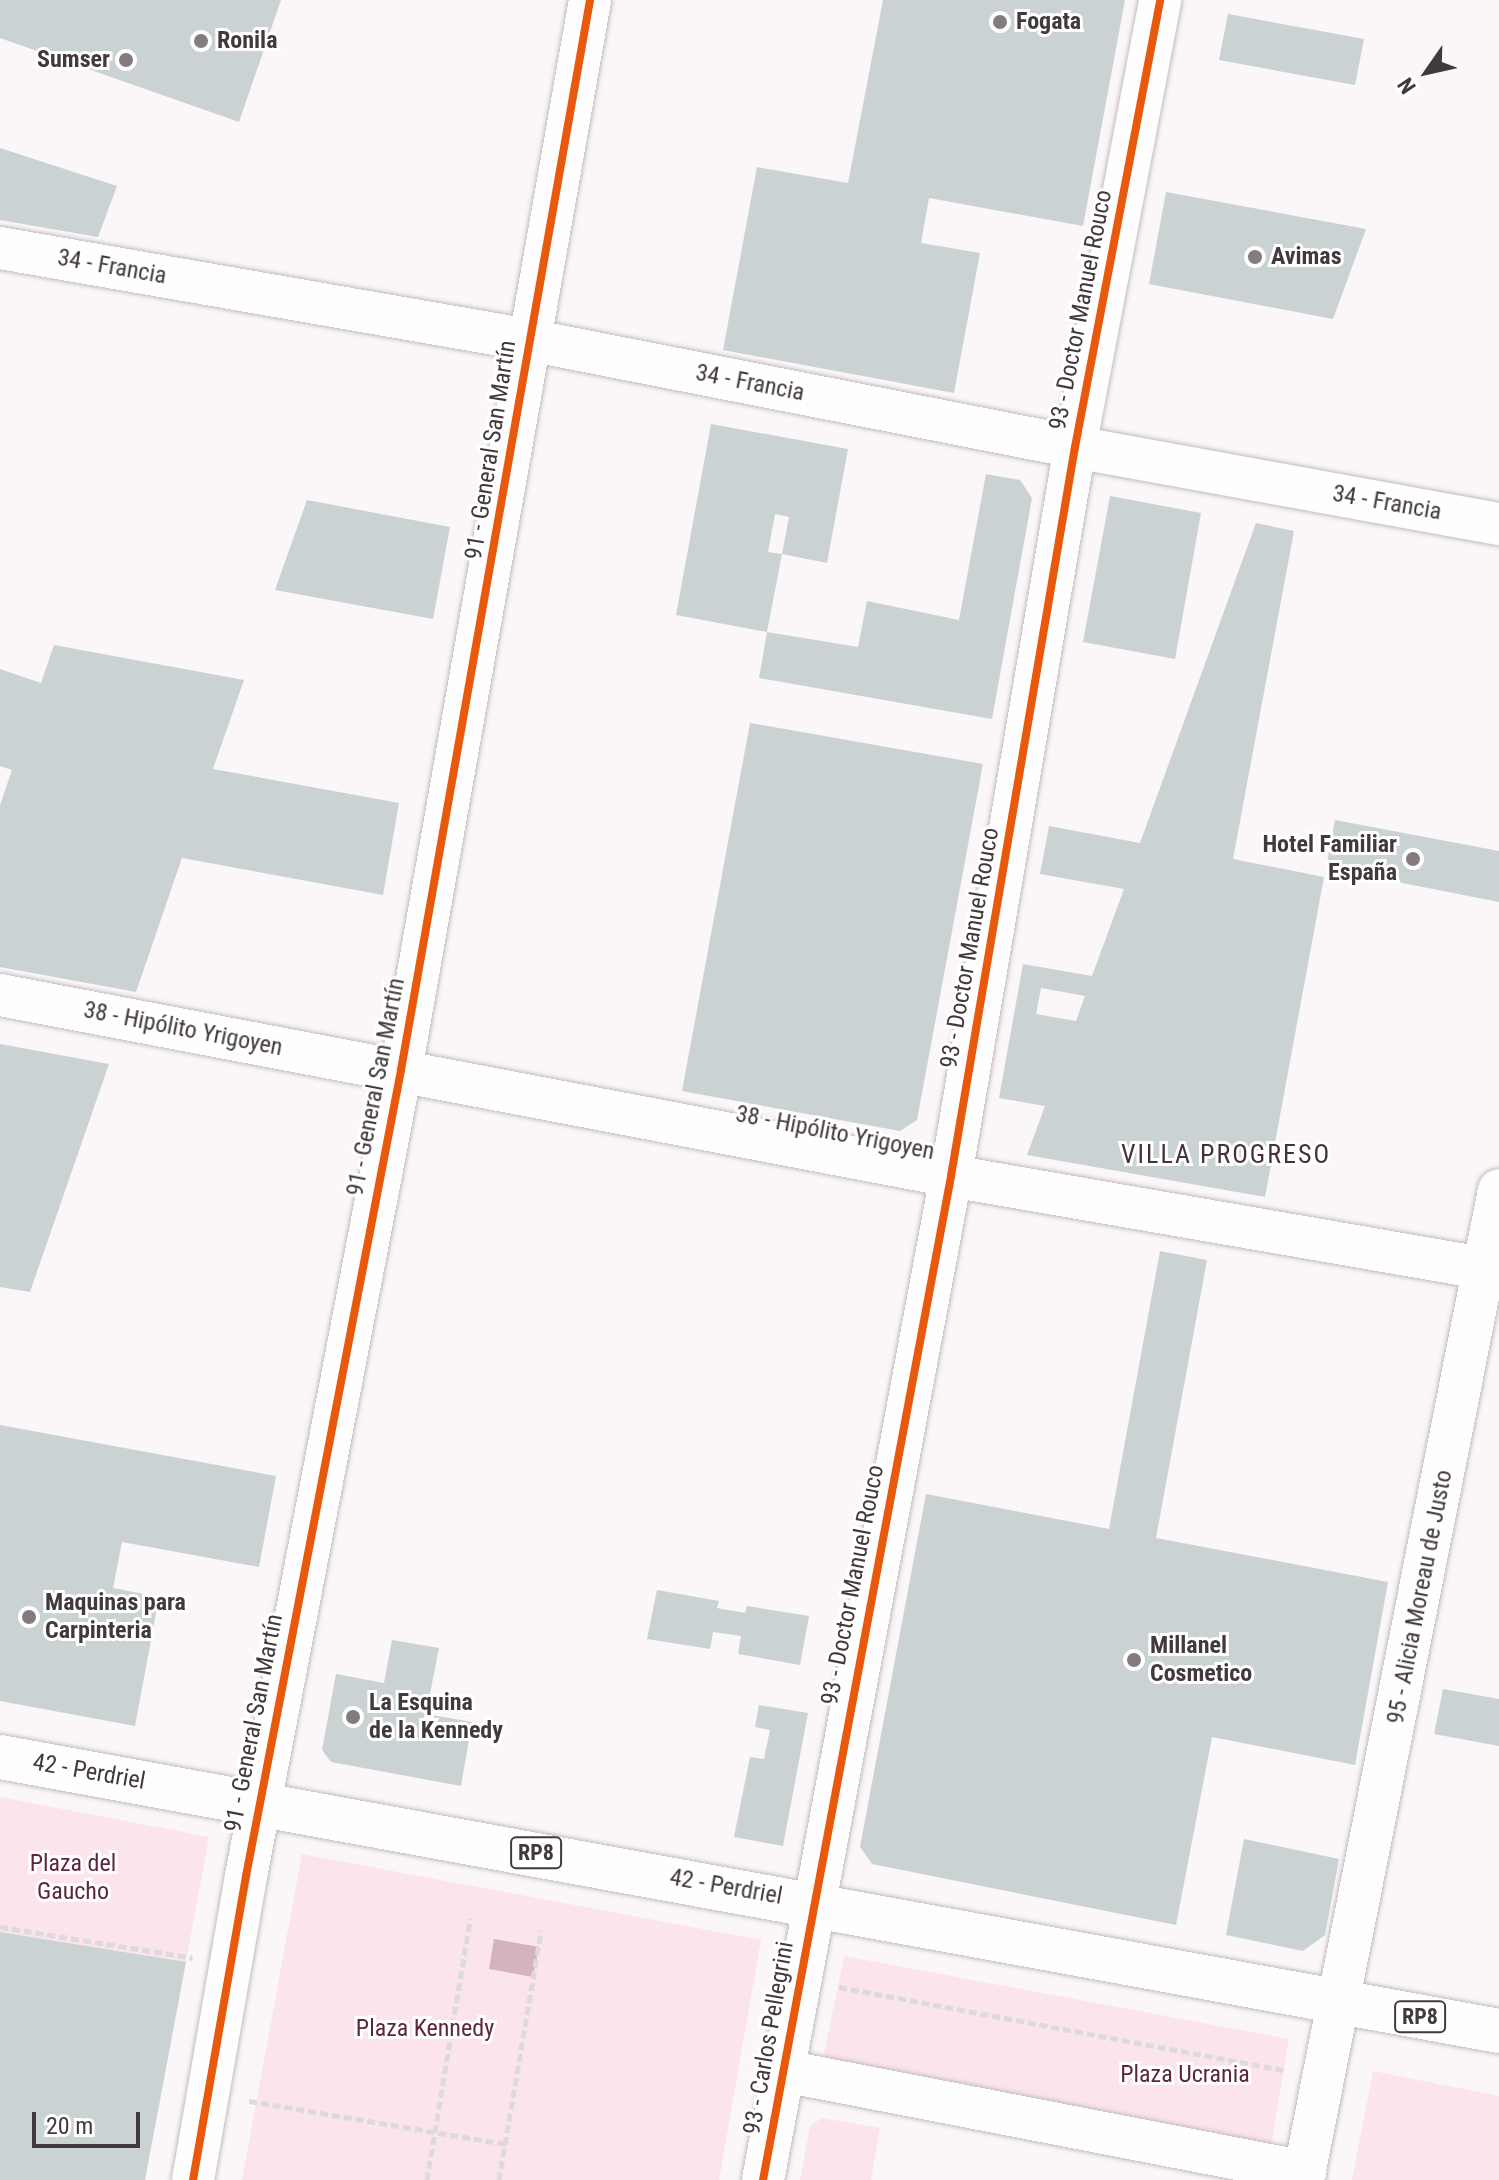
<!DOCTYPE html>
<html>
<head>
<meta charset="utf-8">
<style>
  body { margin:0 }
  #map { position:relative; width:1499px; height:2180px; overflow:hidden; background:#fbf6f8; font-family:"Roboto Condensed",sans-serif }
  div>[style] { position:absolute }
  .green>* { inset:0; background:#fce4ed }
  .water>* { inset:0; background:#d4b2bf }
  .building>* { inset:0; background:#cad2d3 }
  .path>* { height:5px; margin-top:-2.5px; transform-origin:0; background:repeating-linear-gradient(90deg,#dcdada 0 8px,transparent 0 12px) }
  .roads { filter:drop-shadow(0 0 2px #c3bcbf) drop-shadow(0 0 2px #c3bcbf) }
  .street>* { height:42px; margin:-21px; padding:0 21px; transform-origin:21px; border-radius:21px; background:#fefefe }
  .primary>* { height:44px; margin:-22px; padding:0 22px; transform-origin:22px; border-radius:22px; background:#fefefe }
  .cycleway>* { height:8px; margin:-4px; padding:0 4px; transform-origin:4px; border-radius:4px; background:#e8590c }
  .dots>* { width:22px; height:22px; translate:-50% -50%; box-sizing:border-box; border:4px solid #fff; border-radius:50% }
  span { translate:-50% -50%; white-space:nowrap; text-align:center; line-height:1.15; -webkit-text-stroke:6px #fff; paint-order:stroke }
  .shield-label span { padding:2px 6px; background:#fff; border:2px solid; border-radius:6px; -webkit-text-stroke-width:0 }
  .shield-label { font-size:22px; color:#42393c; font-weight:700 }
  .poi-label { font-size:24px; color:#42393c; font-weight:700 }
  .left { translate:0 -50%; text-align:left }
  .right { translate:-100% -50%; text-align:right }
  .street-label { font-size:24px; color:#42393c }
  .park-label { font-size:24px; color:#5e243e }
  .neighbourhood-label { font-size:26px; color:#443238; letter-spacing:2px }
  .north { position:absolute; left:1387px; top:32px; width:80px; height:80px; -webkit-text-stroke:6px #fff; paint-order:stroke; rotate:236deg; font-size:22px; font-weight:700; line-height:32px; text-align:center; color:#42393c }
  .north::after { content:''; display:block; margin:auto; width:28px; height:36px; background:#42393c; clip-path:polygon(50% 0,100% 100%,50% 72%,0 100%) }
  .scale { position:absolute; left:32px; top:2112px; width:108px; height:36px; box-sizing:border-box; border:4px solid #42393c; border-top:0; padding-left:10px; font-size:24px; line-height:28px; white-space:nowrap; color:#42393c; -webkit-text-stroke:6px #fff; paint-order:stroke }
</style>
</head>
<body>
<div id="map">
  <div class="green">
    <div style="clip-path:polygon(0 1797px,209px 1837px,186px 1962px,0 1932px)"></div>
    <div style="clip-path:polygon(302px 1854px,761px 1940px,719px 2180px,242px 2180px)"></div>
    <div style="clip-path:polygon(844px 1956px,1289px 2039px,1271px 2147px,822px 2064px)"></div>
    <div style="clip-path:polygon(1373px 2071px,1499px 2096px,1499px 2180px,1352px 2180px)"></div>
    <div style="clip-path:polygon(822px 2118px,880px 2128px,871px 2180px,800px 2180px,810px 2126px)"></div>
  </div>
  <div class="water">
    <div style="clip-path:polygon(494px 1939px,539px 1947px,533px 1977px,489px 1969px)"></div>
  </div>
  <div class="building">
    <div style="clip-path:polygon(0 0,281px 0,239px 122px,0 38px)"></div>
    <div style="clip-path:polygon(883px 0,1125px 0,1083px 226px,929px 198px,921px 243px,980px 253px,954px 393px,723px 350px,757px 167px,848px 183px)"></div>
    <div style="clip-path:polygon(1228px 14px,1364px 39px,1355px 85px,1219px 60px)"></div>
    <div style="clip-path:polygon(0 148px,117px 186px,98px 237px,0 220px)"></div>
    <div style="clip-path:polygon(1166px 192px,1366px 229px,1333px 319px,1149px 284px)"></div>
    <div style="clip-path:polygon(evenodd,711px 424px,848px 449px,827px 563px,782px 554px,767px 632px,676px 615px,711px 424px,775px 514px,789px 517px,782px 554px,768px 552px,775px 514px)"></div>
    <div style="clip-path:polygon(986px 474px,1020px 480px,1032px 498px,992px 719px,759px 678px,767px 632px,858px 647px,867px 601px,959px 620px)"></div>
    <div style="clip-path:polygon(1110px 496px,1201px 513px,1175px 659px,1083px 642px)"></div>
    <div style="clip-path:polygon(307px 500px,450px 527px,433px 619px,275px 590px)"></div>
    <div style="clip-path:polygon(evenodd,1256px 523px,1294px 531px,1233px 859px,1324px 877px,1265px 1197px,1027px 1155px,1045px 1106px,999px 1098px,1023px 964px,1092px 976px,1124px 889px,1040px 874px,1049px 826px,1140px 843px,1256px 523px,1041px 988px,1085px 996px,1076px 1021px,1036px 1014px,1041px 988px)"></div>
    <div style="clip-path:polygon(54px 645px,244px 680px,213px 769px,399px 803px,383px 895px,182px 858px,136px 992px,0 967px,0 805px,12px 770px,0 766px,0 669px,41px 683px)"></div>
    <div style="clip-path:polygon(750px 723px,983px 764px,917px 1120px,900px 1131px,682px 1091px)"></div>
    <div style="clip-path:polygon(1335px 820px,1499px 851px,1499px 902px,1326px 868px)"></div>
    <div style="clip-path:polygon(0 1044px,109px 1064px,30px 1292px,0 1287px)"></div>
    <div style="clip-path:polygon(1160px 1251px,1207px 1260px,1156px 1538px,1388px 1582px,1355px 1765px,1212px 1737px,1176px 1925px,872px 1864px,860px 1847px,926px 1494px,1109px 1529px)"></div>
    <div style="clip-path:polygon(0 1425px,276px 1476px,259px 1567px,122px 1542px,113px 1588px,159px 1597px,135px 1726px,0 1701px)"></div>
    <div style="clip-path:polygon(657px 1590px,719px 1601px,717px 1608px,745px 1613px,747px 1606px,809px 1616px,800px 1665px,738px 1654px,741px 1636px,713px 1632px,710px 1649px,647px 1639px)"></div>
    <div style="clip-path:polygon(392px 1640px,439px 1648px,426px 1714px,472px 1722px,461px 1786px,331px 1762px,322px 1750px,336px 1674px,384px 1683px)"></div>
    <div style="clip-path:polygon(1443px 1689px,1499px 1699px,1499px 1746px,1434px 1734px)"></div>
    <div style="clip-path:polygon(759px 1705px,808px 1713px,783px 1846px,734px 1837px,750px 1757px,764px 1759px,770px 1730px,755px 1727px)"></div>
    <div style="clip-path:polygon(1244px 1839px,1339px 1859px,1325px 1935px,1303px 1951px,1226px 1935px)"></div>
    <div style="clip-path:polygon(0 1932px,186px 1962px,145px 2180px,0 2180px)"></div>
  </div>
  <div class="path">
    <div style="left:0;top:1927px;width:195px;rotate:9.1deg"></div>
    <div style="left:839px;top:1987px;width:453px;rotate:10.6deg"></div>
    <div style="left:249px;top:2101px;width:260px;rotate:9.5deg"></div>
    <div style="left:427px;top:2180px;width:265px;rotate:-80.6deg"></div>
    <div style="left:499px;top:2180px;width:253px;rotate:-80.4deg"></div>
  </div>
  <div class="roads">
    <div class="street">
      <div style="left:0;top:248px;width:537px;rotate:9.87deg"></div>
      <div style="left:529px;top:340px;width:556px;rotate:11.09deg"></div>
      <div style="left:1075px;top:447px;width:431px;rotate:10.3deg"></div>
      <div style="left:0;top:995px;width:968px;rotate:10.78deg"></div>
      <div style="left:951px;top:1176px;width:556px;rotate:9.83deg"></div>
      <div style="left:784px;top:2071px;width:531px;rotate:10.97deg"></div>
      <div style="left:193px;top:2180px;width:309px;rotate:-80.1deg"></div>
      <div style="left:246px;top:1876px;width:821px;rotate:-79.11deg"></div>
      <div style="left:401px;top:1070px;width:1087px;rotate:-79.98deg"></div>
      <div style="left:763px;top:2180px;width:1021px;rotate:-79.39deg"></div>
      <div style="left:951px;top:1176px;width:739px;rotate:-80.35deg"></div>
      <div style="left:1075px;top:447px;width:455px;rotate:-79.2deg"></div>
      <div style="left:1303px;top:2180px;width:1009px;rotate:-78.8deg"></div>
    </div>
    <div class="primary">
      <div style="left:0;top:1757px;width:1524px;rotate:10.36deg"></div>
    </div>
  </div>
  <div class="cycleway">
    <div style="left:193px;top:2180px;width:309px;rotate:-80.1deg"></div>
    <div style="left:246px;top:1876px;width:821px;rotate:-79.11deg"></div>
    <div style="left:401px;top:1070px;width:1087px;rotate:-79.98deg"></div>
    <div style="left:763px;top:2180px;width:1021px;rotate:-79.39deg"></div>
    <div style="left:951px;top:1176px;width:739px;rotate:-80.35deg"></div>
    <div style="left:1075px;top:447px;width:455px;rotate:-79.2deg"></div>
  </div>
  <div class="dots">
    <div style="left:1000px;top:22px;background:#837b7e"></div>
    <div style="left:201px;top:41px;background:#837b7e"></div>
    <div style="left:126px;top:60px;background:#837b7e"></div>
    <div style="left:1255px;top:257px;background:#837b7e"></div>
    <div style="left:1413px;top:859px;background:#837b7e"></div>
    <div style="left:29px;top:1617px;background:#837b7e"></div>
    <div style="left:1134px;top:1660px;background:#837b7e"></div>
    <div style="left:353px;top:1717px;background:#837b7e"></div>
  </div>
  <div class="shield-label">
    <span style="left:536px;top:1853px">RP8</span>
    <span style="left:1420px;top:2017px">RP8</span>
  </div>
  <div class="poi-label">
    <span class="left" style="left:1016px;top:22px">Fogata</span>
    <span class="left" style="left:217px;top:41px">Ronila</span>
    <span class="right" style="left:110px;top:60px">Sumser</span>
    <span class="left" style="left:1271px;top:257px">Avimas</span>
    <span class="right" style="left:1397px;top:859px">Hotel Familiar<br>España</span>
    <span class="left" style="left:45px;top:1617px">Maquinas para<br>Carpinteria</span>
    <span class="left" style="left:1150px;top:1660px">Millanel<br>Cosmetico</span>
    <span class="left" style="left:369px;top:1717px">La Esquina<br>de la Kennedy</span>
  </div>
  <div class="street-label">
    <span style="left:112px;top:267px;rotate:10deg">34 - Francia</span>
    <span style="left:1081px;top:310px;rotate:-79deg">93 - Doctor Manuel Rouco</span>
    <span style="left:750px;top:383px;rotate:11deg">34 - Francia</span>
    <span style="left:491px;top:450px;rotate:-81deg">91 - General San Martín</span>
    <span style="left:1387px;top:503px;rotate:10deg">34 - Francia</span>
    <span style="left:970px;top:948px;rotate:-80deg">93 - Doctor Manuel Rouco</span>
    <span style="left:183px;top:1029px;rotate:11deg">38 - Hipólito Yrigoyen</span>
    <span style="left:376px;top:1087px;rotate:-79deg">91 - General San Martín</span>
    <span style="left:835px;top:1133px;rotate:11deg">38 - Hipólito Yrigoyen</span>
    <span style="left:853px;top:1585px;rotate:-79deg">93 - Doctor Manuel Rouco</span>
    <span style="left:1420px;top:1597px;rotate:-79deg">95 - Alicia Moreau de Justo</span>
    <span style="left:254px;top:1723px;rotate:-79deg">91 - General San Martín</span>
    <span style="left:89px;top:1772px;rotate:10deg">42 - Perdriel</span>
    <span style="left:726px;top:1887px;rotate:10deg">42 - Perdriel</span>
    <span style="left:769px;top:2038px;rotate:-80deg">93 - Carlos Pellegrini</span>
  </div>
  <div class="park-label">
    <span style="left:73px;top:1878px">Plaza del<br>Gaucho</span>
    <span style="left:425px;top:2029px">Plaza Kennedy</span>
    <span style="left:1185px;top:2075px">Plaza Ucrania</span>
  </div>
  <div class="neighbourhood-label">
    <span style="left:1226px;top:1155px">VILLA PROGRESO</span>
  </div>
  <div class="north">N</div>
  <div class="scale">20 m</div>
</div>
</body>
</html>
